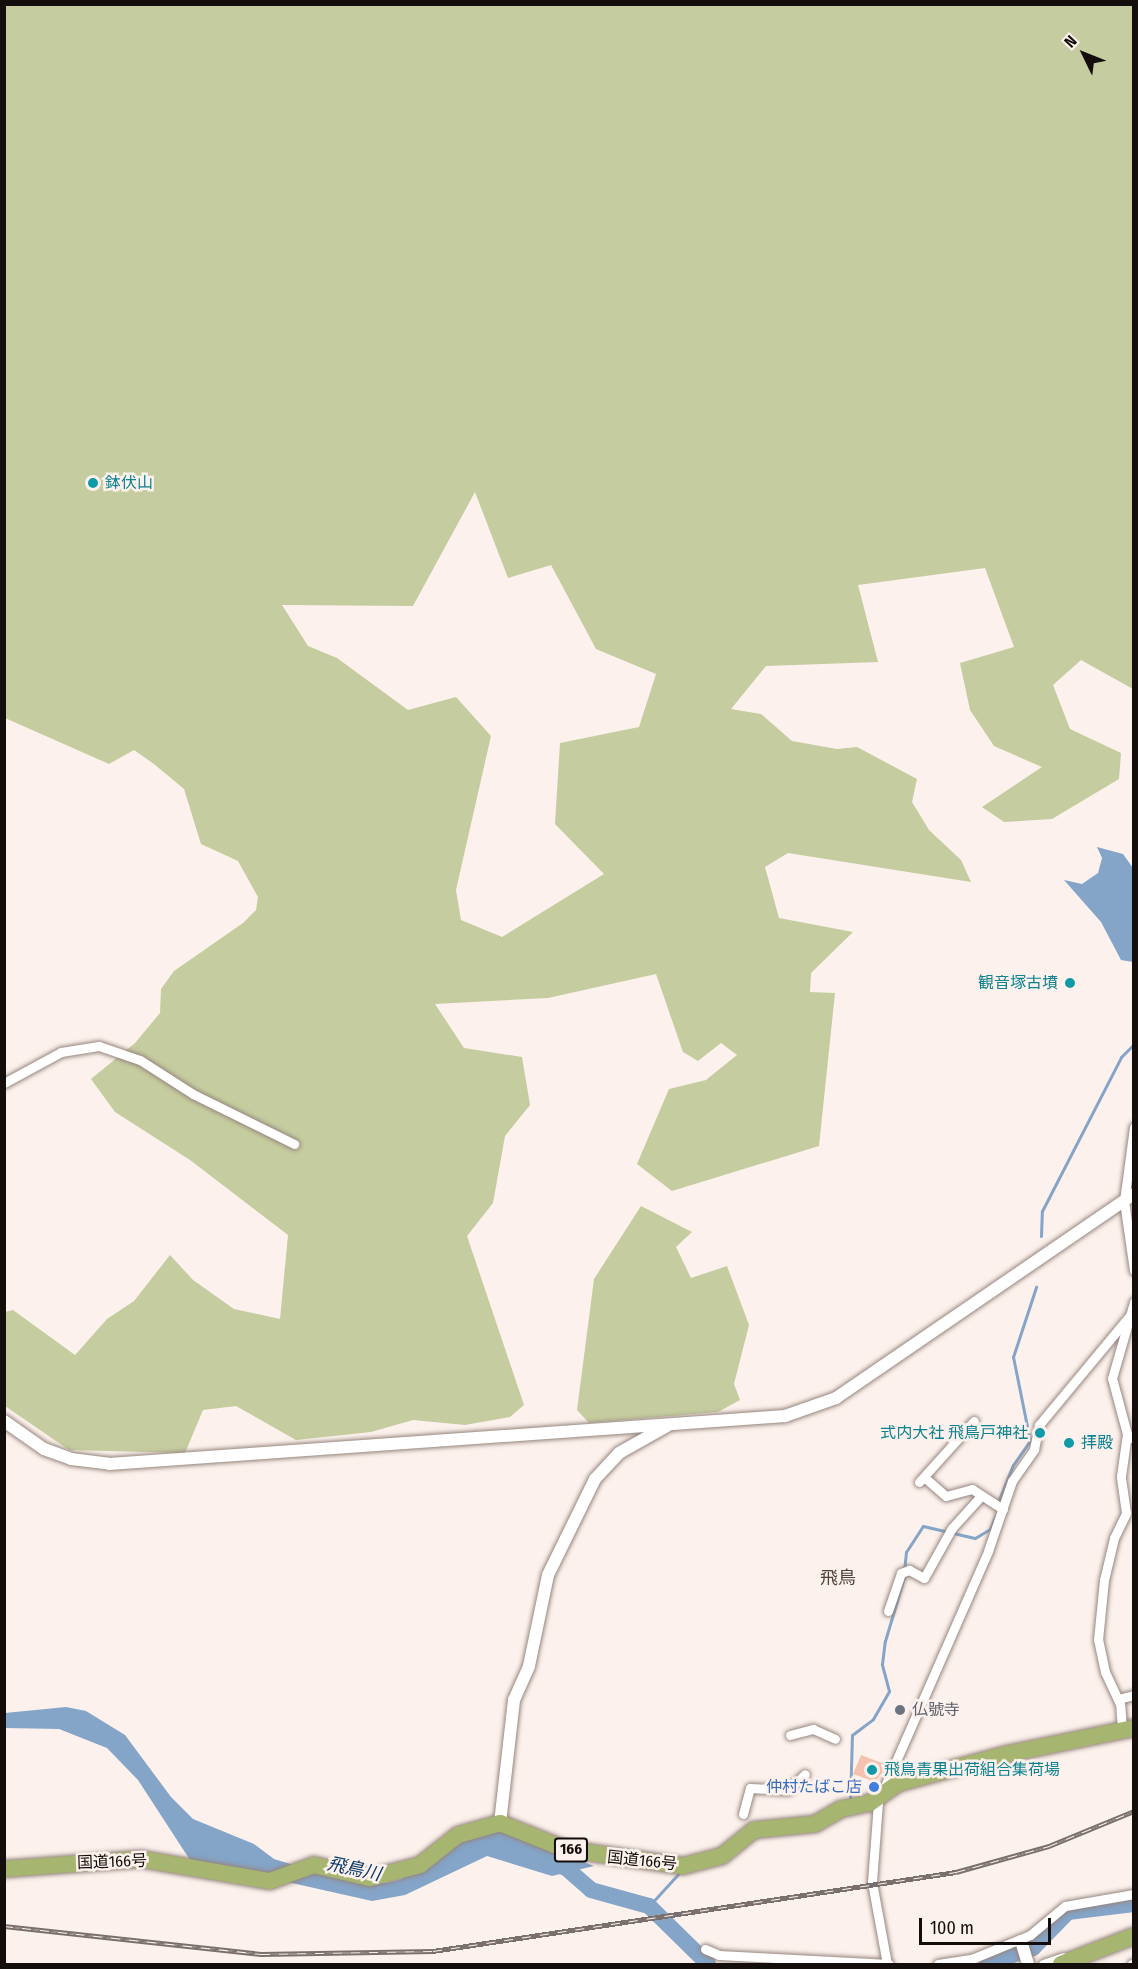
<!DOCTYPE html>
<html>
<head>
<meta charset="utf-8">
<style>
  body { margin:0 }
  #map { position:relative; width:1138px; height:1969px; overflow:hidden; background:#fcf1ec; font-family:"Fira Sans Condensed","Noto Sans JP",sans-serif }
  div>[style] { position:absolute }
  .green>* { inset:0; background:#c5cc9f }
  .water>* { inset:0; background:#84a4c8 }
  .stream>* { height:3px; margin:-1.5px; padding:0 1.5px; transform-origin:1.5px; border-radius:1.5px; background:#84a4c8 }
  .river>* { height:16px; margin:-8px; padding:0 8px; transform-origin:8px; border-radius:8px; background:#84a4c8 }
  .building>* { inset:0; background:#f4c2ae }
  .roads { filter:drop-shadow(0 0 2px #96857e) drop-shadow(0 0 2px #96857e) }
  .street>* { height:9px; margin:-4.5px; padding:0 4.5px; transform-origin:4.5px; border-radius:4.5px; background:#fff }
  .secondary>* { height:12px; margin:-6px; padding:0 6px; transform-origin:6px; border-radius:6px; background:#fff }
  .highway>* { height:16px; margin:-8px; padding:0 8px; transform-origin:8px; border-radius:8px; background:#a6b56f }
  .rail>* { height:5px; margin-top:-2.5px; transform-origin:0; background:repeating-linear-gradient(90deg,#fcf1ec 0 9px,#79706d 0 18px); box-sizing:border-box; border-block:2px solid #79706d }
  .dots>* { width:16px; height:16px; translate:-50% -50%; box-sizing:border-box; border:3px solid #fcf1ec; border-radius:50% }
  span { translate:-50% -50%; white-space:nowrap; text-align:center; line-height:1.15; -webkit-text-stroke:5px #fcf1ec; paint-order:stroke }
  .shield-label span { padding:2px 4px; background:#fcf1ec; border:2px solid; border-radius:4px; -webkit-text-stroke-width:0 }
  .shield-label { font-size:15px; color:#130d0b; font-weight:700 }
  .culture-label { font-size:16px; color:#0d838f }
  .left { translate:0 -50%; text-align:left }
  .right { translate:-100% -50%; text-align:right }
  .worship-label { font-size:16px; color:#5b616d }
  .shop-label { font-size:16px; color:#366cbe }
  .street-label { font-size:16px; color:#130d0b }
  .neighbourhood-label { font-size:18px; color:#51423c }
  .water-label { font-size:18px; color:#073966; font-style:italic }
  .frame { position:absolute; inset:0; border:6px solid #130d0b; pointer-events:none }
  .north { position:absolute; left:1054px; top:24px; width:60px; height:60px; -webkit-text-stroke:4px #fcf1ec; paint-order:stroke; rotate:313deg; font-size:16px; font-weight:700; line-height:24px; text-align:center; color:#130d0b }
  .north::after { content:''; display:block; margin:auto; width:21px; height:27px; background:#130d0b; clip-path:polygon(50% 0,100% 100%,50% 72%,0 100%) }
  .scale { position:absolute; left:919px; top:1918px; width:132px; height:27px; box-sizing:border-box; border:3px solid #130d0b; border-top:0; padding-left:8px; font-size:18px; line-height:21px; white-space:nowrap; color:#130d0b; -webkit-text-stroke:4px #fcf1ec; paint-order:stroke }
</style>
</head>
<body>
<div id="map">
  <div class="green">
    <div style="clip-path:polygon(evenodd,5px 5px,1133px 5px,1133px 689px,1081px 660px,1053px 685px,1070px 729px,1121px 753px,1119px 779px,1052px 819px,1004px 822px,982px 807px,1042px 767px,994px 746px,970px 710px,960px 663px,1014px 647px,985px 568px,858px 585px,878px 662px,766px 666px,731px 709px,761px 714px,792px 741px,837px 749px,857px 747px,917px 779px,912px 802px,929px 830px,961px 860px,971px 882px,788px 853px,765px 867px,779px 918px,853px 932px,811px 973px,810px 992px,835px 993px,819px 1146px,672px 1191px,637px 1164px,669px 1089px,706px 1080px,737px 1055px,721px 1043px,698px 1061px,683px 1052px,656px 974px,548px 998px,435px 1004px,464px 1048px,522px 1057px,530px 1105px,505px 1136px,493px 1203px,467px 1236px,524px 1405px,510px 1417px,465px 1425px,413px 1420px,371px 1432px,296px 1440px,236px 1406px,203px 1410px,185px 1453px,69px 1450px,5px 1406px,5px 1312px,13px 1310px,75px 1355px,107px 1319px,134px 1301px,170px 1255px,193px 1280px,234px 1309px,280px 1319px,288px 1235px,190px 1160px,115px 1112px,91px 1079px,135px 1043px,160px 1013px,161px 989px,174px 971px,243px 923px,256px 910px,258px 897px,238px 861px,201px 844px,184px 789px,154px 764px,134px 750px,109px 764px,5px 718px,5px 5px,475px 492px,508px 578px,551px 565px,596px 649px,656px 674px,639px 727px,560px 743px,555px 824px,604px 874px,502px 937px,461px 920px,456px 890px,491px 736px,456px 697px,408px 710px,337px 658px,308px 646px,282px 605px,413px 606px,475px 492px)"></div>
    <div style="clip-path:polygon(641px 1206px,692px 1232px,676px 1247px,691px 1278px,727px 1266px,749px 1325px,734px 1384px,740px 1400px,718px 1412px,589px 1423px,577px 1410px,594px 1279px)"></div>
  </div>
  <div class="water">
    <div style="clip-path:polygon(1097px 847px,1123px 854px,1133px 868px,1133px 962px,1121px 960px,1101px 922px,1064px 880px,1082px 884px,1098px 873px,1102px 858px)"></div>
    <div style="clip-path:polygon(66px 1707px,86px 1711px,125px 1735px,171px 1797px,193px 1819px,254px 1844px,274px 1859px,320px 1873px,386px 1883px,402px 1879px,455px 1842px,499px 1829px,594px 1866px,552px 1876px,487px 1856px,405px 1895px,372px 1901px,190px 1860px,138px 1780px,107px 1748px,59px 1729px,5px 1728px,5px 1713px)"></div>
  </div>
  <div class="stream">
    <div style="left:1041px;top:1236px;width:25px;rotate:-88deg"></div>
    <div style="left:1042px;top:1211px;width:173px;rotate:-62.8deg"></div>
    <div style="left:1121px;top:1057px;width:18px;rotate:-45deg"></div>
    <div style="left:998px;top:1502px;width:40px;rotate:-68deg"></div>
    <div style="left:1013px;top:1465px;width:29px;rotate:-55deg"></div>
    <div style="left:1030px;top:1441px;width:86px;rotate:-101.4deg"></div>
    <div style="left:1013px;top:1357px;width:74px;rotate:-71.8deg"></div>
    <div style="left:904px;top:1571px;width:19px;rotate:-84deg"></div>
    <div style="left:906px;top:1552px;width:31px;rotate:-57deg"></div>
    <div style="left:923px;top:1526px;width:53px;rotate:13deg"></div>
    <div style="left:975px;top:1538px;width:17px;rotate:-31deg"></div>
    <div style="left:990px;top:1529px;width:15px;rotate:-67deg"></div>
    <div style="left:850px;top:1802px;width:67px;rotate:-88.3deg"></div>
    <div style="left:852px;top:1735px;width:26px;rotate:-37deg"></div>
    <div style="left:873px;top:1719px;width:32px;rotate:-60deg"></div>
    <div style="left:889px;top:1691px;width:28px;rotate:-105deg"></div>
    <div style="left:882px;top:1664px;width:23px;rotate:-83deg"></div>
    <div style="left:885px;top:1641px;width:67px;rotate:-73.5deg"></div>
    <div style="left:649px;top:1906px;width:45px;rotate:-47.7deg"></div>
  </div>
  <div class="river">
    <div style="left:549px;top:1862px;width:18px;rotate:19deg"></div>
    <div style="left:566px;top:1868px;width:33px;rotate:41deg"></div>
    <div style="left:591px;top:1890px;width:60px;rotate:15.4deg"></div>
    <div style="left:649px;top:1906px;width:83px;rotate:44.5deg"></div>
    <div style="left:987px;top:1964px;width:49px;rotate:-19.2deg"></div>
    <div style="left:1033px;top:1948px;width:50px;rotate:-45.8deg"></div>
    <div style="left:1068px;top:1912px;width:66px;rotate:-6.9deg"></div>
  </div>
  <div class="building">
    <div style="clip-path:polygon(861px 1755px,887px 1765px,870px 1790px,866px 1788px,870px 1780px,853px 1774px)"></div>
  </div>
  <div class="roads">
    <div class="street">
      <div style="left:4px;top:1083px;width:65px;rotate:-28.5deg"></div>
      <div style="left:61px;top:1052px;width:38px;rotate:-9deg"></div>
      <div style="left:99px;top:1046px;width:43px;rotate:18.9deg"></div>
      <div style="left:140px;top:1060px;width:63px;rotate:32.7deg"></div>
      <div style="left:193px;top:1094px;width:113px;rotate:26.3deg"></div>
      <div style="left:1134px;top:1127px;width:75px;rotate:97.7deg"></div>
      <div style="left:1124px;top:1201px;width:70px;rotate:81.8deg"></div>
      <div style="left:1134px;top:1302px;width:79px;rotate:106.1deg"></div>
      <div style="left:1112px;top:1378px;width:58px;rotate:75deg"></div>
      <div style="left:1127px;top:1434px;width:9px;rotate:36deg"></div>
      <div style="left:924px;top:1477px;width:29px;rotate:41deg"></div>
      <div style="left:946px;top:1496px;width:27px;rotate:-15deg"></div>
      <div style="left:972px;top:1489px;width:37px;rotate:33deg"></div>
      <div style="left:919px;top:1482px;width:82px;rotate:-48deg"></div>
      <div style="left:888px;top:1611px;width:40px;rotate:-71.1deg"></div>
      <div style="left:901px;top:1573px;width:9px;rotate:-21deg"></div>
      <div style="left:909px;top:1570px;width:17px;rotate:28deg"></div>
      <div style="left:924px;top:1578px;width:57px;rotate:-60.8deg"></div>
      <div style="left:952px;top:1528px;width:43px;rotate:-47.8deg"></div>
      <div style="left:1118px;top:1699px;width:16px;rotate:-14deg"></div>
      <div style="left:1122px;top:1730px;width:26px;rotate:-94deg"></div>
      <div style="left:1120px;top:1704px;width:35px;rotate:-115deg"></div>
      <div style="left:1105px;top:1672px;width:33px;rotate:-102deg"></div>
      <div style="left:1098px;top:1640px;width:60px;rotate:-84.3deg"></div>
      <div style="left:1104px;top:1580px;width:43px;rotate:-76.6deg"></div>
      <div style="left:1114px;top:1538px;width:28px;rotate:-64deg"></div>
      <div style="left:1126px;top:1513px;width:37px;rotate:-98deg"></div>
      <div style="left:1121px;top:1476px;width:42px;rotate:-81.9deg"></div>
      <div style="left:790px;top:1735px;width:24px;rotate:-15deg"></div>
      <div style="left:813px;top:1729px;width:24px;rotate:24deg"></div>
      <div style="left:743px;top:1814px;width:27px;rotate:-75deg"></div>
      <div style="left:750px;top:1788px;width:38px;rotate:3deg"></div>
      <div style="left:788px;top:1790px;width:23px;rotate:-43deg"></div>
      <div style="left:705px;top:1949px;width:15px;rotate:23deg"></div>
      <div style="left:719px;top:1955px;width:170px;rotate:3deg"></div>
      <div style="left:887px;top:1964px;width:83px;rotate:-100.4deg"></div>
      <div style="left:872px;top:1882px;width:80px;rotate:-85.7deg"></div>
      <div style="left:878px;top:1802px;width:274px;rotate:-66.3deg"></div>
      <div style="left:988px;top:1551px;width:74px;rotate:-71.1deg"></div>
      <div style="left:1012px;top:1481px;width:39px;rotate:-55deg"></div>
      <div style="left:1034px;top:1449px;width:25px;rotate:-78deg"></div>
      <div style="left:1039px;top:1425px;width:144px;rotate:-50.3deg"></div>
      <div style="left:938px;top:1964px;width:36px;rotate:-9deg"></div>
      <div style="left:974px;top:1958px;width:61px;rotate:-22.3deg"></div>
      <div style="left:1030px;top:1935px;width:45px;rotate:-39.6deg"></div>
      <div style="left:1065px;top:1906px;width:70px;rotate:-9.9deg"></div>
      <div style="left:1043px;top:1964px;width:21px;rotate:-19deg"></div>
      <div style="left:1132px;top:1964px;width:2px"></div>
    </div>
    <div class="secondary">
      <div style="left:4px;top:1421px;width:49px;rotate:35deg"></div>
      <div style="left:44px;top:1449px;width:29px;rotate:20deg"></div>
      <div style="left:71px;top:1459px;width:38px;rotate:7deg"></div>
      <div style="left:109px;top:1464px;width:678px;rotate:-4.06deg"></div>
      <div style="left:785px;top:1416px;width:54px;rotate:-19.4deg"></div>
      <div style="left:836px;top:1398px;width:361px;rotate:-34.4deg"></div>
      <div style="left:500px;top:1823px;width:124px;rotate:-83.5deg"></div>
      <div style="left:514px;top:1700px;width:37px;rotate:-66deg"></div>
      <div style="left:529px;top:1666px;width:93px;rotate:-78.2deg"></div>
      <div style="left:548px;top:1575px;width:107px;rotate:-63.9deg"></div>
      <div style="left:595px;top:1479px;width:35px;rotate:-47deg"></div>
      <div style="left:619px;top:1453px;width:55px;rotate:-29.4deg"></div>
      <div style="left:1021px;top:1941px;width:24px;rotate:73deg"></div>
    </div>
    <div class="highway">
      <div style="left:4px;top:1869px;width:137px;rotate:-4.2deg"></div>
      <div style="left:141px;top:1859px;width:131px;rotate:9.7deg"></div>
      <div style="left:270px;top:1881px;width:47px;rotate:-20deg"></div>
      <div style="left:314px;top:1865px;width:57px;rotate:13.1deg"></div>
      <div style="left:370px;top:1878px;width:52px;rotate:-14.6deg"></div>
      <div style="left:420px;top:1865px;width:48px;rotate:-38.3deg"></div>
      <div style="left:458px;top:1835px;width:44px;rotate:-15.9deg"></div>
      <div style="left:500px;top:1823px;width:70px;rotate:21.8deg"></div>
      <div style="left:565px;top:1849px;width:119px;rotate:8.2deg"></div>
      <div style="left:683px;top:1866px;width:40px;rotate:-14.4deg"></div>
      <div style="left:722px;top:1856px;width:41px;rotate:-39.1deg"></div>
      <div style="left:754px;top:1830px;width:61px;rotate:-5.6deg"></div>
      <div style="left:815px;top:1824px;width:30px;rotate:-30deg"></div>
      <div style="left:841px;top:1809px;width:30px;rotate:-12deg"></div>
      <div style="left:870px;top:1803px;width:35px;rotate:-35deg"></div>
      <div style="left:899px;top:1783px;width:112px;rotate:-15deg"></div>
      <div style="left:1007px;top:1754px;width:130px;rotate:-11.6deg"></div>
      <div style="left:1061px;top:1964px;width:78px;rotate:-21deg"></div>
    </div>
  </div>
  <div class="rail">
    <div style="left:4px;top:1926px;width:259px;rotate:6.2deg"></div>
    <div style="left:261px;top:1954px;width:172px;rotate:-1deg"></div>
    <div style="left:433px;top:1951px;width:529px;rotate:-8.59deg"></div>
    <div style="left:956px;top:1872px;width:97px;rotate:-15.6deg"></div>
    <div style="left:1049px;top:1846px;width:92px;rotate:-22.4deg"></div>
  </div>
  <div class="dots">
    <div style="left:93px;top:483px;background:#0f9aa8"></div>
    <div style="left:1070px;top:983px;background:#0f9aa8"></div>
    <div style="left:1040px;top:1433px;background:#0f9aa8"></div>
    <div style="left:1069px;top:1443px;background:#0f9aa8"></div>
    <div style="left:900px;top:1710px;background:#6b7280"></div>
    <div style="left:872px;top:1770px;background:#0f9aa8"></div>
    <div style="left:874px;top:1787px;background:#3f7fe0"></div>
  </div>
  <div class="shield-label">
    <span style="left:571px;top:1850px">166</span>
  </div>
  <div class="culture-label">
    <span class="left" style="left:105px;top:483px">鉢伏山</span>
    <span class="right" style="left:1058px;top:983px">観音塚古墳</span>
    <span class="right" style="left:1028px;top:1433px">式内大社 飛鳥戸神社</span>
    <span class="left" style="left:1081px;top:1443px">拝殿</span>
    <span class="left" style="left:884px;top:1770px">飛鳥青果出荷組合集荷場</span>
  </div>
  <div class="worship-label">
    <span class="left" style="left:912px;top:1710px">仏號寺</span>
  </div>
  <div class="shop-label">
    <span class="right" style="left:862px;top:1787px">仲村たばこ店</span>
  </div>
  <div class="street-label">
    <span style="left:642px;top:1861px;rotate:6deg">国道166号</span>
    <span style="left:112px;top:1862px;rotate:-2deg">国道166号</span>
  </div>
  <div class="neighbourhood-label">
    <span style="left:838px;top:1578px">飛鳥</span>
  </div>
  <div class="water-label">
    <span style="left:354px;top:1869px;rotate:12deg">飛鳥川</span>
  </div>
  <div class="frame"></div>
  <div class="north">N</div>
  <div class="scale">100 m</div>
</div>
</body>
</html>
